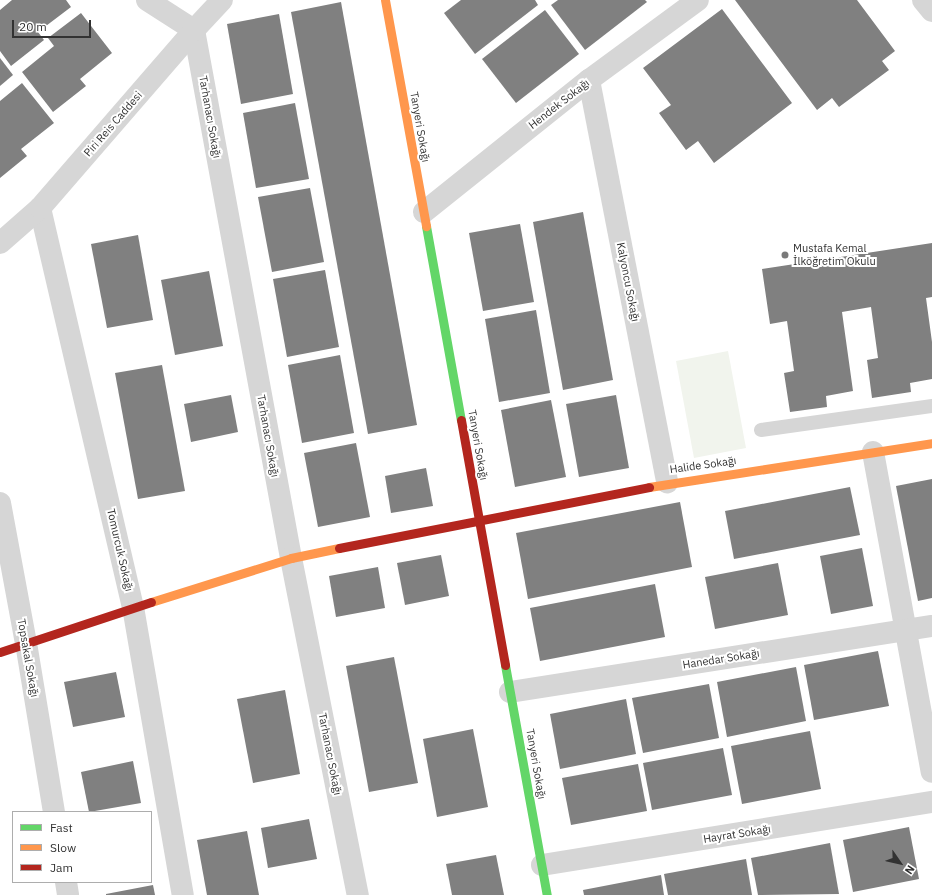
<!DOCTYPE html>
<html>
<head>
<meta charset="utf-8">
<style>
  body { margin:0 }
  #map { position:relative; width:932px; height:895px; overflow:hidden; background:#fff; font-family:"IBM Plex Sans",sans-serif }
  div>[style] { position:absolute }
  .green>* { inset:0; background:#f1f4ed }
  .building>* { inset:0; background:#808080 }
  .lane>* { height:14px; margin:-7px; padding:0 7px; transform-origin:7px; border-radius:7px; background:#d6d6d6 }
  .street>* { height:22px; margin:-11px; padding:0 11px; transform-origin:11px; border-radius:11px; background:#d6d6d6 }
  .fast>* { height:9px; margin:-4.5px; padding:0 4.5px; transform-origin:4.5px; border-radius:4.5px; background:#63d668 }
  .slow>* { height:9px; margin:-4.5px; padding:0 4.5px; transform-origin:4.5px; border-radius:4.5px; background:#ff974d }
  .jam>* { height:9px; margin:-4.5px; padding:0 4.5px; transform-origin:4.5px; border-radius:4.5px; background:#b3261e }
  .dots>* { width:11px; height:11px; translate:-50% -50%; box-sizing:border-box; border:2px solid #fff; border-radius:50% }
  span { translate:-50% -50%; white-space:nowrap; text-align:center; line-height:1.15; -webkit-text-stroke:4px #fff; paint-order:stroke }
  .street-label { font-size:11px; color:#323232 }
  .poi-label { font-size:11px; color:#323232 }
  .left { translate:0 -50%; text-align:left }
  .legend { position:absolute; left:12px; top:811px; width:140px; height:72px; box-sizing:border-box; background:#fff; border:1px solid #adadad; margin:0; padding:5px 7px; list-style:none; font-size:12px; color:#323232 }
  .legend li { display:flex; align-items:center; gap:8px; height:20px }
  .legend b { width:20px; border:1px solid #adadad }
  .north { position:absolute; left:880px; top:843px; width:40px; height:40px; -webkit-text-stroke:3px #fff; paint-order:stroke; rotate:124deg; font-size:11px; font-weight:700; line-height:16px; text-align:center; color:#323232 }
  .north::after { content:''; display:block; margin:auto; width:14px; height:18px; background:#323232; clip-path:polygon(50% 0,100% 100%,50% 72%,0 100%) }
  .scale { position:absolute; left:12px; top:20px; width:79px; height:18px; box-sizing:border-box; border:2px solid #323232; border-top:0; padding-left:5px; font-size:12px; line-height:14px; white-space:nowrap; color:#323232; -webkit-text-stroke:3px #fff; paint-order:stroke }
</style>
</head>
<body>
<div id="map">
  <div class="green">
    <div style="clip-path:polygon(728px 351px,746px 448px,694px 458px,676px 361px)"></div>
  </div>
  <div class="building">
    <div style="clip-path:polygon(12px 0,66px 0,71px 7px,38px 32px,44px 40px,11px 66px,0 51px,0 10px)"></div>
    <div style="clip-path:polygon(461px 0,535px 0,538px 5px,475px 54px,444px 13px)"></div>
    <div style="clip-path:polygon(558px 0,645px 0,647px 2px,585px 50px,551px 5px)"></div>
    <div style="clip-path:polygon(735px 0,857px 0,895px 51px,882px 61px,889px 70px,839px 107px,832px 98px,817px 110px)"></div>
    <div style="clip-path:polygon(341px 2px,417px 425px,368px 434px,291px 12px)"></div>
    <div style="clip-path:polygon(722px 9px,792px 103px,714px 163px,698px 141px,686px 150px,659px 113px,671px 105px,643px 68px)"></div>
    <div style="clip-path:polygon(545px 10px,579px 54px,516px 103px,482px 59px)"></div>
    <div style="clip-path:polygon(81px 13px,112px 53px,80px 79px,86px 86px,53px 112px,22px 72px,54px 46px,48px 38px)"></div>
    <div style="clip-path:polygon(279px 14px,293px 94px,241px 104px,227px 24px)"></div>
    <div style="clip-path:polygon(0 58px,13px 75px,0 86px)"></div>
    <div style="clip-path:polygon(22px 83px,54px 123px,21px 149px,27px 156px,0 178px,0 101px)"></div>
    <div style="clip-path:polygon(295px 103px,309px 179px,256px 188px,243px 113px)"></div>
    <div style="clip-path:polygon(310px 188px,324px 262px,272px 272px,258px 197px)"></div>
    <div style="clip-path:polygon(583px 212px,613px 380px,563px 390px,533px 222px)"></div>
    <div style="clip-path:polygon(520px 224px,534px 302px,483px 311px,469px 233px)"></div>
    <div style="clip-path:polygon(138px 235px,153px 320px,107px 328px,91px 244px)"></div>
    <div style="clip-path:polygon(932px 243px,932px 297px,926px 298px,932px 342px,932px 379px,910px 383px,911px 392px,872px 398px,867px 360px,878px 358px,871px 307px,842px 312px,853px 391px,826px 396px,827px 407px,790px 412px,784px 373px,794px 371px,787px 321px,770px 324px,762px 269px)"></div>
    <div style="clip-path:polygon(325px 270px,339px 347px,287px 357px,273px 279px)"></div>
    <div style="clip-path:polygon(209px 271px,223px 346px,175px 355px,161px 280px)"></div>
    <div style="clip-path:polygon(536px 310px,550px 393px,499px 402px,485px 319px)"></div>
    <div style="clip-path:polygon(340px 355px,354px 433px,302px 443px,288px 365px)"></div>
    <div style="clip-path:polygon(162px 365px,185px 491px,138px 499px,115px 373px)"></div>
    <div style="clip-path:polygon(231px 395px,238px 432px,191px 442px,184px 404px)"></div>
    <div style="clip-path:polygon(616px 395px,629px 468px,579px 477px,566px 404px)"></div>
    <div style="clip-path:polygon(551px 400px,566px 477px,515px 487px,501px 410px)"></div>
    <div style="clip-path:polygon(356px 443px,370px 517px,318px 527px,304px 453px)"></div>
    <div style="clip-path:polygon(426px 468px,433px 506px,391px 513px,385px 476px)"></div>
    <div style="clip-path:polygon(932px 479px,932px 598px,918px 601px,896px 486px)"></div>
    <div style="clip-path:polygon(850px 487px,860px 535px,734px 559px,725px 511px)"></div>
    <div style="clip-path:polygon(680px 502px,692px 567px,528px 599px,516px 533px)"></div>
    <div style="clip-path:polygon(862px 548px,873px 606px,831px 614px,820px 556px)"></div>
    <div style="clip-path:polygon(441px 555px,449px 596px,405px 605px,397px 563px)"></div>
    <div style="clip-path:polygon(778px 563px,788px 615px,715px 629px,705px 577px)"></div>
    <div style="clip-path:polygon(378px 567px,385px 608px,336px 617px,329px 576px)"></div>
    <div style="clip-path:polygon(655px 584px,665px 637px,540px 661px,530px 608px)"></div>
    <div style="clip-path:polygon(878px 651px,889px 706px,814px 720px,804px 665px)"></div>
    <div style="clip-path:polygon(394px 657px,418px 783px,369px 792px,346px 666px)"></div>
    <div style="clip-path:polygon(796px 667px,806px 721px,727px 737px,717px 682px)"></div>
    <div style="clip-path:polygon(116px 672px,125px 717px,73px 727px,64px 682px)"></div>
    <div style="clip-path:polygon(709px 684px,719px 738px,643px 753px,632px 698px)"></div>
    <div style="clip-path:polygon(285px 690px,300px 774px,253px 783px,237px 699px)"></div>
    <div style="clip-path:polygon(626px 699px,636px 754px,560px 769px,550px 714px)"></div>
    <div style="clip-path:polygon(473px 729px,488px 807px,437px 817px,423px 739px)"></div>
    <div style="clip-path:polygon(810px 731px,821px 789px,742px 804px,731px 746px)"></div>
    <div style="clip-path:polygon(723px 748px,732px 795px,652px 810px,643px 763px)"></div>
    <div style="clip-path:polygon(133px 761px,141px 803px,89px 812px,81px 772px)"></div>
    <div style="clip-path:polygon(638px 764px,647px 811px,571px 825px,562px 778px)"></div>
    <div style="clip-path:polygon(309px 819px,317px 859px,268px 868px,261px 828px)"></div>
    <div style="clip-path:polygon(909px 827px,919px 879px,853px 892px,843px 840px)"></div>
    <div style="clip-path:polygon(247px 831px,259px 895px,207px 895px,197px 840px)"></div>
    <div style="clip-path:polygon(830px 843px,839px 894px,758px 895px,751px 858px)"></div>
    <div style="clip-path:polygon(496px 855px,504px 895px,452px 895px,446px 864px)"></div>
    <div style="clip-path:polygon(746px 859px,752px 895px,668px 895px,664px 874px)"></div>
    <div style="clip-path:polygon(661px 875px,664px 895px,584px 895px,583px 890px)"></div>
    <div style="clip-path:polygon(153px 885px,155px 895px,106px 895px,106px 894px)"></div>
  </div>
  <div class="lane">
    <div style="left:761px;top:430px;width:173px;rotate:-8deg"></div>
  </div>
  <div class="street">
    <div style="left:147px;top:0;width:56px;rotate:32.6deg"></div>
    <div style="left:194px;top:30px;width:537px;rotate:79.59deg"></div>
    <div style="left:291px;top:558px;width:344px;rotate:78.8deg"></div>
    <div style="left:923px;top:0;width:14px;rotate:51deg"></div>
    <div style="left:589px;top:80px;width:410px;rotate:79deg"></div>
    <div style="left:40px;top:208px;width:410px;rotate:76.9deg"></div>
    <div style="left:133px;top:607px;width:292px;rotate:80.2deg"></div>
    <div style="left:424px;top:212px;width:211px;rotate:-38.7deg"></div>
    <div style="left:589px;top:80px;width:135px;rotate:-36.3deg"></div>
    <div style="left:0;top:243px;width:53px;rotate:-41.2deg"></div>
    <div style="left:40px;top:208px;width:235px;rotate:-49.1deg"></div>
    <div style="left:194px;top:30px;width:41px;rotate:-47deg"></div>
    <div style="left:873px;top:452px;width:325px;rotate:79.6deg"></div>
    <div style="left:0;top:503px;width:142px;rotate:79.5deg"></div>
    <div style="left:26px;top:643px;width:171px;rotate:80.6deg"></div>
    <div style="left:510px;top:692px;width:427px;rotate:-8.9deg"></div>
    <div style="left:542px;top:865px;width:395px;rotate:-9.2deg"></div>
    <div style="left:66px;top:882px;width:13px;rotate:81deg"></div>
  </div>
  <div class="fast">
    <div style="left:426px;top:226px;width:197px;rotate:79.8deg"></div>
    <div style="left:505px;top:665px;width:234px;rotate:79.7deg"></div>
  </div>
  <div class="slow">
    <div style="left:385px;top:0;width:230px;rotate:79.7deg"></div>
    <div style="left:649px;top:487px;width:286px;rotate:-8.8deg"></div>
    <div style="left:151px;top:602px;width:147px;rotate:-17.4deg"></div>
    <div style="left:291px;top:558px;width:49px;rotate:-11.8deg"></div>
  </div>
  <div class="jam">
    <div style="left:461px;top:420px;width:249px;rotate:79.8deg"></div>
    <div style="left:339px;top:548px;width:316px;rotate:-11.1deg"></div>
    <div style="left:0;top:652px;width:159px;rotate:-18.3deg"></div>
  </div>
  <div class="dots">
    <div style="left:785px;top:255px;background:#7a7a7a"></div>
  </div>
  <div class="street-label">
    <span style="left:559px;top:104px;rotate:-38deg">Hendek Sokağı</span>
    <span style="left:210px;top:117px;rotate:80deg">Tarhanacı Sokağı</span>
    <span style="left:113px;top:124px;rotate:-49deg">Piri Reis Caddesi</span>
    <span style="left:420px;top:127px;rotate:80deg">Tanyeri Sokağı</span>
    <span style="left:628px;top:282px;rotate:79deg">Kalyoncu Sokağı</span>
    <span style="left:268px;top:436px;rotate:80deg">Tarhanacı Sokağı</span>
    <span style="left:478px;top:445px;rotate:80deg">Tanyeri Sokağı</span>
    <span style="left:703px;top:465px;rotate:-8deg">Halide Sokağı</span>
    <span style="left:120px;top:550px;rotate:77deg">Tomurcuk Sokağı</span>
    <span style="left:28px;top:658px;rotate:80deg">Topsakal Sokağı</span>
    <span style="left:721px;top:659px;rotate:-9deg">Hanedar Sokağı</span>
    <span style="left:330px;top:754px;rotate:79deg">Tarhanacı Sokağı</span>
    <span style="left:536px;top:764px;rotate:80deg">Tanyeri Sokağı</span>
    <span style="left:737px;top:834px;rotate:-9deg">Hayrat Sokağı</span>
  </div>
  <div class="poi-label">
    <span class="left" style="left:793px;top:255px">Mustafa Kemal<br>İlköğretim Okulu</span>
  </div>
  <ul class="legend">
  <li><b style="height:5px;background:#63d668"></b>Fast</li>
  <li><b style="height:5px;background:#ff974d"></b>Slow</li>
  <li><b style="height:5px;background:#b3261e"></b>Jam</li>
  </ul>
  <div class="north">N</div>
  <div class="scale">20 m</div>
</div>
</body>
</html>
